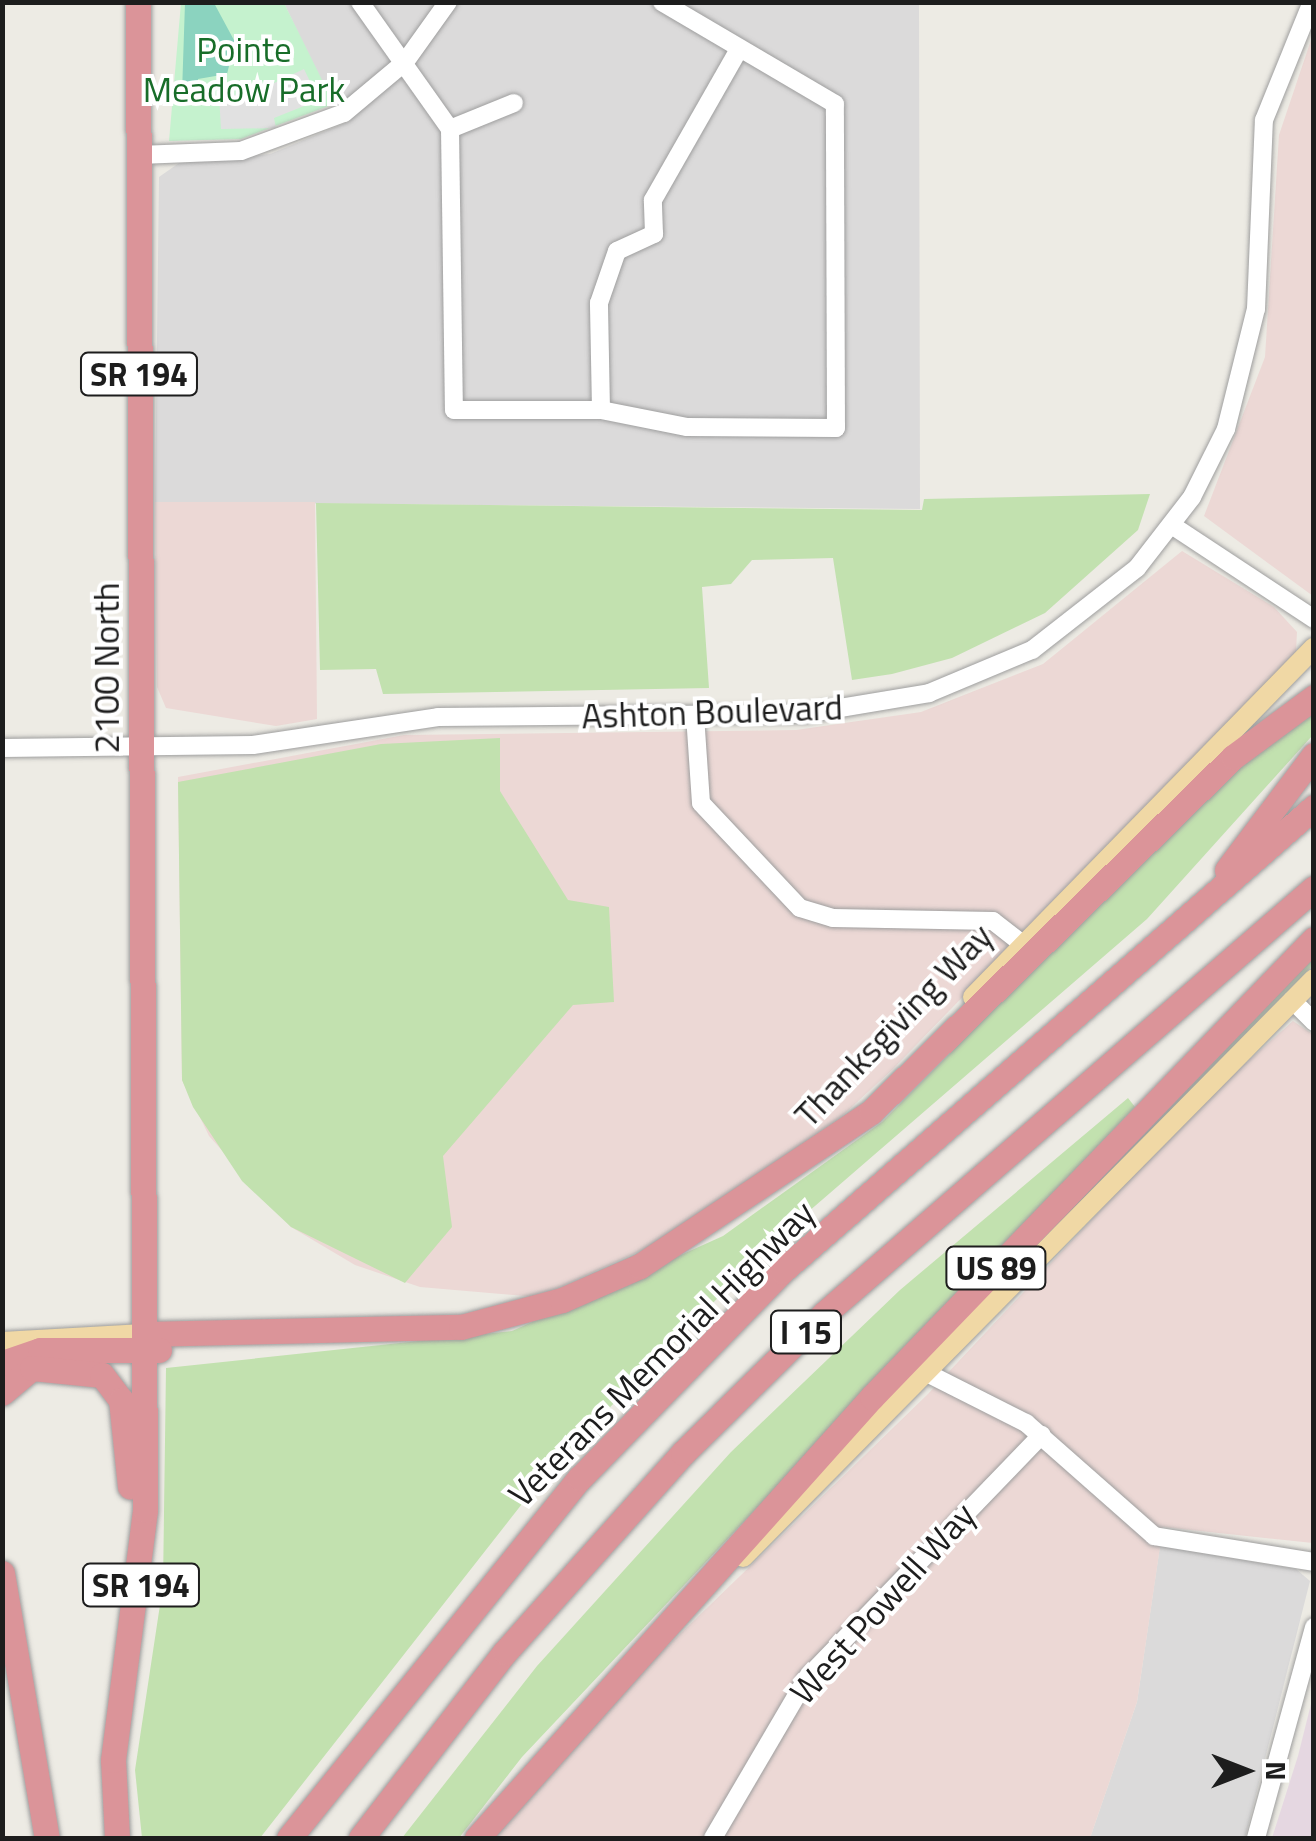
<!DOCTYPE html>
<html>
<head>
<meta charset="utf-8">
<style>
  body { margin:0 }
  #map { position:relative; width:1316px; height:1841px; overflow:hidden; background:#edebe4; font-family:"Titillium Web",sans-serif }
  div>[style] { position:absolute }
  .residential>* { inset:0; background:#dbdada }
  .commercial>* { inset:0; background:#ecd8d5 }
  .industrial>* { inset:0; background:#e5d7e1 }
  .grass>* { inset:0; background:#c2e1af }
  .park>* { inset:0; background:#c5f2ce }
  .pitch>* { inset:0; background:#8bd3bf }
  .parking>* { inset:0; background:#e1e1e1 }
  .roads { filter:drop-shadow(0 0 2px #9e9e9e) drop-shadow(0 0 2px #9e9e9e) }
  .minor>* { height:18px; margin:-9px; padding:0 9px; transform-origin:9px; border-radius:9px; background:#fff }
  .major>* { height:20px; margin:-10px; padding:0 10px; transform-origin:10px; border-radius:10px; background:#f0d8a5 }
  .highway>* { height:25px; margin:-12.5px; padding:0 12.5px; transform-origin:12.5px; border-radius:12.5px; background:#db9499 }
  span { translate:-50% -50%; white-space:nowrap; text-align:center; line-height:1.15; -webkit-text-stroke:8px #fff; paint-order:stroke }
  .shield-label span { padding:2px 8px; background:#fff; border:2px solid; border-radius:8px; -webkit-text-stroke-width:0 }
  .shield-label { font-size:32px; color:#1d1d1d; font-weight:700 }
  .park-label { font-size:35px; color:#186d29 }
  .street-label { font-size:35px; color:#1d1d1d }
  .frame { position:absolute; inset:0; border:5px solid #1d1d1d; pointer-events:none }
  .north { position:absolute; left:1196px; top:1721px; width:100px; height:100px; -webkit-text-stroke:8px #fff; paint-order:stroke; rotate:90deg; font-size:28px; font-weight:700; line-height:40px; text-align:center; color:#1d1d1d }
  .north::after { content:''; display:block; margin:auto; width:35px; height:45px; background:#1d1d1d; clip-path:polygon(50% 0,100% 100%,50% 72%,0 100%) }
</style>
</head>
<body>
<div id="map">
  <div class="residential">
    <div style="clip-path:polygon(284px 3px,919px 3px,920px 509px,155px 502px,159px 177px,179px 163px,270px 154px,350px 121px,329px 98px)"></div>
    <div style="clip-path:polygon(1160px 1546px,1296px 1569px,1310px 1581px,1245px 1838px,1090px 1838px,1137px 1702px)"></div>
  </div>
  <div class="commercial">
    <div style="clip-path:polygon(1313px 34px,1313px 596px,1204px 516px,1265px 357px,1279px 135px)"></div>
    <div style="clip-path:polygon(155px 502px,315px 502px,317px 719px,276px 726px,166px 708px,157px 687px)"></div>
    <div style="clip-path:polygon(1182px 551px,1274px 607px,1297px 632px,1296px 652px,893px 1069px,842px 1116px,662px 1241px,538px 1297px,420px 1287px,355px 1265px,291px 1227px,209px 1136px,182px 1080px,178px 777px,404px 735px,796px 730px,921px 712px,1043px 664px)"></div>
    <div style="clip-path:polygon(1293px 1021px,1314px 1035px,1313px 1543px,1163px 1527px,1137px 1702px,1090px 1838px,489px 1838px,580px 1731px,927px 1395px,1202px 1102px)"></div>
  </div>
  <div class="industrial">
    <div style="clip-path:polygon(1313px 1696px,1313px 1838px,1272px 1838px,1298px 1756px)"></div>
  </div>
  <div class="grass">
    <div style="clip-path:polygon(1150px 494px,1138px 530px,1045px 613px,952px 658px,892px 674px,852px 680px,833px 558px,752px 560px,731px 584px,702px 587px,709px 688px,383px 694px,376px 669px,320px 670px,316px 503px,922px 510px,924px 499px)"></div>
    <div style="clip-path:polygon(1313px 706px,1312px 736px,1147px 919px,771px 1244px,551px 1467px,260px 1838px,142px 1838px,135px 1770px,163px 1585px,166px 1368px,512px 1331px,723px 1236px,882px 1122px,1237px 764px)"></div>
    <div style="clip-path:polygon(500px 738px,500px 791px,568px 900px,609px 907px,614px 1002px,573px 1005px,443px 1156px,452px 1227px,405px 1283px,291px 1227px,242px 1181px,193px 1107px,182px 1080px,178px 782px,381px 744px)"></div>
    <div style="clip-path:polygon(1313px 956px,1313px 965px,1020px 1263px,1092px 1185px)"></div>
    <div style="clip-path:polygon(1128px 1098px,1135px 1107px,522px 1757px,459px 1838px,402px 1838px,537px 1666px,731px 1452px,900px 1290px)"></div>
  </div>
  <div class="park">
    <div style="clip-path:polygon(181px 3px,284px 3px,334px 104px,241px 139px,169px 141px)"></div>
  </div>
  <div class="pitch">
    <div style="clip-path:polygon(185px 3px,214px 3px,235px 42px,227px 74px,198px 79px,197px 94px,182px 93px)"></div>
  </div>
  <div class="parking">
    <div style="clip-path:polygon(304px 69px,319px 100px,274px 118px,276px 128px,221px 129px,219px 95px,270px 95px,270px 85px)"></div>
  </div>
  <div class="roads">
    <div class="minor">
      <div style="left:360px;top:2px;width:156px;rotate:54.7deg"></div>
      <div style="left:450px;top:129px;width:281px;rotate:89.2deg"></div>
      <div style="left:454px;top:410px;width:147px"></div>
      <div style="left:601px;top:410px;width:88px;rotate:11.2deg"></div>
      <div style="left:687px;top:427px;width:149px;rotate:0.4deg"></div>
      <div style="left:836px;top:428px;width:324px;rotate:-90.2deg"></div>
      <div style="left:835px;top:104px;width:201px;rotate:-149.5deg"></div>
      <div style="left:450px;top:129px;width:69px;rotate:-22.1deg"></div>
      <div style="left:139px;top:155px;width:102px;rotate:-2.2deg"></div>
      <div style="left:241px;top:151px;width:110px;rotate:-20.3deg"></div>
      <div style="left:344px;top:113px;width:80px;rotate:-39.9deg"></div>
      <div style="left:405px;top:62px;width:74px;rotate:-54.4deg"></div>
      <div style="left:601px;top:410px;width:107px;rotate:-91.1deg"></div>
      <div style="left:599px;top:303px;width:55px;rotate:-70.9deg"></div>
      <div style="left:617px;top:251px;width:41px;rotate:-24.7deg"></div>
      <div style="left:654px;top:234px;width:34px;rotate:-92deg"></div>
      <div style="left:653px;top:200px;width:172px;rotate:-60.3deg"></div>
      <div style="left:1173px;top:526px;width:169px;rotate:33.4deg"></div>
      <div style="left:695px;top:715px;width:88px;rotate:86.1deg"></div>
      <div style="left:701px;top:803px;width:144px;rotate:46.7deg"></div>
      <div style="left:800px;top:908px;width:34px;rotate:17deg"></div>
      <div style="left:833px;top:918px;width:160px;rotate:1.1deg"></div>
      <div style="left:993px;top:921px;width:36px;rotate:38deg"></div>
      <div style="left:2px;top:748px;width:251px;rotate:-0.7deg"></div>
      <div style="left:253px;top:745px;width:187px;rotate:-8.6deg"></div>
      <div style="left:438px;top:717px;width:366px;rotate:-0.5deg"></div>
      <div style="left:804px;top:714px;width:127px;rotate:-9.5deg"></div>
      <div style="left:929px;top:693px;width:112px;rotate:-22.7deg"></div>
      <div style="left:1032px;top:650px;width:133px;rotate:-38deg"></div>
      <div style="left:1137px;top:568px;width:90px;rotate:-52.2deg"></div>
      <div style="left:1192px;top:497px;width:76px;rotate:-63.4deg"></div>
      <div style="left:1226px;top:429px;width:124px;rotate:-76deg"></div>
      <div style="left:1256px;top:309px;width:189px;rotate:-87.6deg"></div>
      <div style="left:1264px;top:120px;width:127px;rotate:-67.9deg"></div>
      <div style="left:1292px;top:1000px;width:31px;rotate:45deg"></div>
      <div style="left:929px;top:1374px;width:109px;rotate:26.8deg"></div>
      <div style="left:1026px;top:1423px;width:171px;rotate:41.4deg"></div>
      <div style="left:1154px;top:1536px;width:162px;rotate:9.2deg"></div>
      <div style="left:713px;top:1838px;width:186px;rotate:-59.6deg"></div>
      <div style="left:807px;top:1678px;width:338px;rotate:-46deg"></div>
      <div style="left:1256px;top:1838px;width:219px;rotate:-74.6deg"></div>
    </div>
    <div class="major">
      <div style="left:973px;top:997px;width:488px;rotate:-45.7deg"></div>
      <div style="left:2px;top:1342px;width:142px;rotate:-3.2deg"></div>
      <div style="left:743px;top:1557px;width:812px;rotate:-45.35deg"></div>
    </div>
    <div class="highway">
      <div style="left:1227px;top:870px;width:144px;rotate:-52.9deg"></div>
      <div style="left:144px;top:1334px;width:317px;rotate:-1.3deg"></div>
      <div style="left:461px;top:1327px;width:105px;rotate:-15deg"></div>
      <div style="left:562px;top:1300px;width:85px;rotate:-23.6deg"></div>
      <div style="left:640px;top:1266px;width:278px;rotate:-33.7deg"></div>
      <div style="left:871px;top:1112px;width:507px;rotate:-44.44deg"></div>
      <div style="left:1233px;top:757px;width:101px;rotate:-36.5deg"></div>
      <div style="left:2px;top:1363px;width:40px;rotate:-18.9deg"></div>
      <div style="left:40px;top:1350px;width:119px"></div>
      <div style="left:2px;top:1393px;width:39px;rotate:-40deg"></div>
      <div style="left:32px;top:1368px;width:70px;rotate:5.7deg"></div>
      <div style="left:102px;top:1375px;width:31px;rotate:53deg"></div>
      <div style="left:121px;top:1400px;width:87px;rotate:84.1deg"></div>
      <div style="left:2px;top:1573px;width:269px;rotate:80.4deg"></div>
      <div style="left:117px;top:1838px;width:78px;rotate:-92.9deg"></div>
      <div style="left:113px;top:1760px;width:252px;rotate:-82.7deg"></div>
      <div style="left:145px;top:1510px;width:1508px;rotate:-90.27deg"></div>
      <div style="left:289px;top:1838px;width:463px;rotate:-51.1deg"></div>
      <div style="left:580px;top:1478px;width:289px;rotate:-45.7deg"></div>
      <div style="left:782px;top:1271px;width:706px;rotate:-41.09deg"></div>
      <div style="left:361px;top:1838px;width:235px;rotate:-52.3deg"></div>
      <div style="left:505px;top:1652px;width:267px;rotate:-48.2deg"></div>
      <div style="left:683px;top:1453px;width:199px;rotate:-44.6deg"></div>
      <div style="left:825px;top:1313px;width:648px;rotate:-40.99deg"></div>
      <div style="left:477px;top:1838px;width:592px;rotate:-48.15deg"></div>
      <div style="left:872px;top:1397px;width:636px;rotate:-46.02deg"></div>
    </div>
  </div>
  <div class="shield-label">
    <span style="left:139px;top:374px">SR 194</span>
    <span style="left:996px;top:1268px">US 89</span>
    <span style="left:806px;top:1332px">I 15</span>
    <span style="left:141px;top:1585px">SR 194</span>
  </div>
  <div class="park-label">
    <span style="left:244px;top:69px">Pointe<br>Meadow Park</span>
  </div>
  <div class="street-label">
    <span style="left:106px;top:668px;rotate:-90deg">2100 North</span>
    <span style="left:712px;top:711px;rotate:-2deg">Ashton Boulevard</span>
    <span style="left:893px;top:1025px;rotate:-46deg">Thanksgiving Way</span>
    <span style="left:661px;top:1353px;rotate:-45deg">Veterans Memorial Highway</span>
    <span style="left:882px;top:1603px;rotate:-48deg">West Powell Way</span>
  </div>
  <div class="frame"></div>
  <div class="north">N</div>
</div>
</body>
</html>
